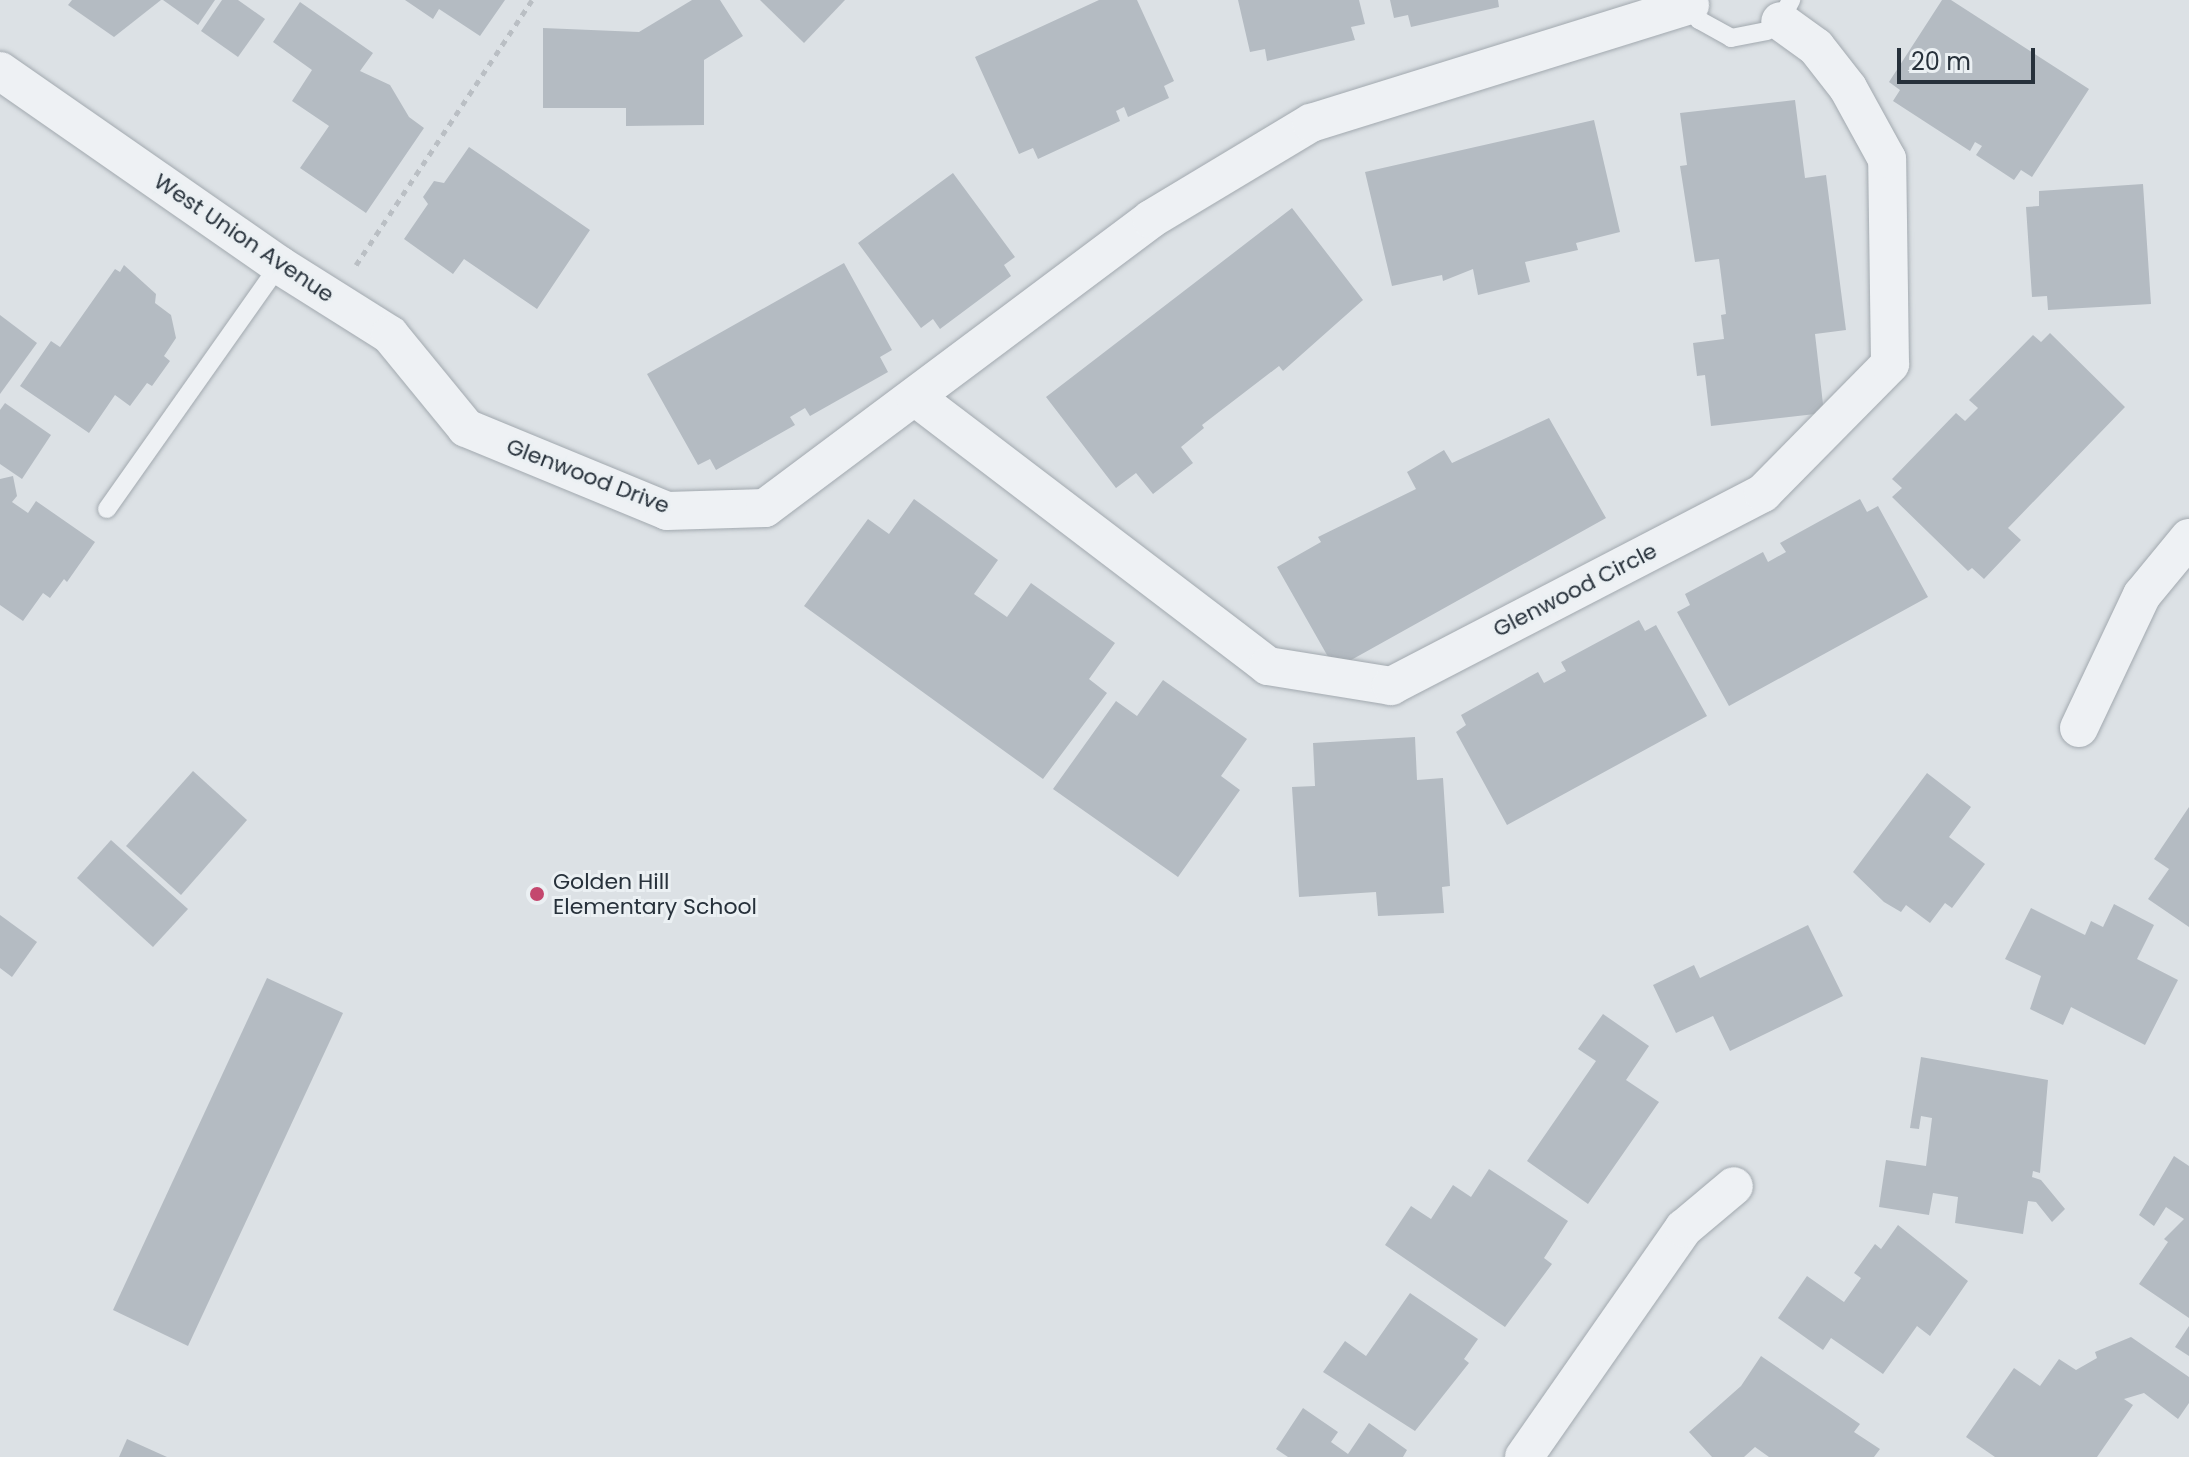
<!DOCTYPE html>
<html>
<head>
<meta charset="utf-8">
<style>
  body { margin:0 }
  #map { position:relative; width:2189px; height:1457px; overflow:hidden; background:#dce1e5; font-family:Poppins,sans-serif }
  div>[style] { position:absolute }
  .building>* { inset:0; background:#b4bbc2 }
  .path>* { height:5px; margin-top:-2.5px; transform-origin:0; background:repeating-linear-gradient(90deg,#babfc4 0 6px,transparent 0 12px) }
  .roads { filter:drop-shadow(0 0 2px #a2a9af) drop-shadow(0 0 2px #a2a9af) }
  .lane>* { height:18px; margin:-9px; padding:0 9px; transform-origin:9px; border-radius:9px; background:#eef1f4 }
  .street>* { height:38px; margin:-19px; padding:0 19px; transform-origin:19px; border-radius:19px; background:#eef1f4 }
  .dots>* { width:22px; height:22px; translate:-50% -50%; box-sizing:border-box; border:4px solid #ebf0f3; border-radius:50% }
  span { translate:-50% -50%; white-space:nowrap; text-align:center; line-height:1.15; -webkit-text-stroke:6px #ebf0f3; paint-order:stroke }
  .street-label { font-size:22px; color:#27313b }
  .poi-label { font-size:22px; color:#27313b }
  .left { translate:0 -50%; text-align:left }
  .scale { position:absolute; left:1897px; top:48px; width:138px; height:36px; box-sizing:border-box; border:4px solid #27313b; border-top:0; padding-left:10px; font-size:24px; line-height:28px; white-space:nowrap; color:#27313b; -webkit-text-stroke:6px #ebf0f3; paint-order:stroke }
</style>
</head>
<body>
<div id="map">
  <div class="building">
    <div style="clip-path:polygon(72px 0,161px 0,114px 37px,68px 5px)"></div>
    <div style="clip-path:polygon(163px 0,215px 0,198px 25px)"></div>
    <div style="clip-path:polygon(222px 0,238px 0,265px 19px,238px 57px,201px 31px)"></div>
    <div style="clip-path:polygon(405px 0,505px 0,480px 36px,439px 9px,433px 19px)"></div>
    <div style="clip-path:polygon(692px 0,720px 0,743px 36px,704px 60px,704px 125px,626px 126px,626px 108px,543px 108px,543px 28px,639px 32px)"></div>
    <div style="clip-path:polygon(760px 0,845px 0,804px 43px)"></div>
    <div style="clip-path:polygon(1099px 0,1137px 0,1174px 81px,1164px 86px,1169px 98px,1128px 117px,1124px 107px,1116px 111px,1120px 121px,1038px 159px,1033px 148px,1019px 154px,975px 57px)"></div>
    <div style="clip-path:polygon(1238px 0,1359px 0,1365px 24px,1351px 27px,1355px 40px,1267px 61px,1265px 49px,1250px 52px)"></div>
    <div style="clip-path:polygon(1390px 0,1498px 0,1499px 7px,1411px 27px,1408px 15px,1394px 18px)"></div>
    <div style="clip-path:polygon(1942px 0,1951px 0,2089px 89px,2032px 177px,2021px 170px,2014px 180px,1976px 155px,1982px 146px,1975px 142px,1970px 151px,1893px 101px,1900px 90px,1889px 82px)"></div>
    <div style="clip-path:polygon(300px 2px,373px 53px,360px 71px,390px 85px,409px 117px,424px 128px,366px 213px,300px 168px,329px 126px,292px 101px,312px 70px,273px 42px)"></div>
    <div style="clip-path:polygon(1795px 100px,1805px 178px,1826px 175px,1846px 330px,1815px 334px,1824px 413px,1711px 426px,1705px 375px,1697px 376px,1693px 343px,1724px 339px,1721px 315px,1726px 314px,1719px 259px,1695px 262px,1680px 166px,1687px 165px,1680px 113px)"></div>
    <div style="clip-path:polygon(1594px 120px,1620px 232px,1576px 243px,1578px 250px,1525px 262px,1530px 282px,1478px 295px,1473px 269px,1443px 281px,1442px 275px,1392px 286px,1365px 172px)"></div>
    <div style="clip-path:polygon(469px 147px,590px 230px,537px 309px,464px 259px,453px 274px,404px 239px,428px 204px,423px 197px,434px 181px,444px 183px)"></div>
    <div style="clip-path:polygon(953px 173px,1015px 257px,1004px 265px,1011px 276px,940px 329px,933px 319px,921px 328px,858px 243px)"></div>
    <div style="clip-path:polygon(2143px 184px,2151px 304px,2048px 310px,2047px 296px,2032px 297px,2026px 207px,2039px 206px,2039px 191px)"></div>
    <div style="clip-path:polygon(1292px 208px,1363px 300px,1283px 371px,1279px 366px,1202px 425px,1204px 428px,1181px 447px,1193px 463px,1153px 494px,1136px 473px,1116px 488px,1046px 397px)"></div>
    <div style="clip-path:polygon(844px 263px,892px 350px,880px 357px,888px 372px,810px 416px,805px 408px,790px 417px,795px 425px,716px 470px,710px 459px,698px 465px,647px 374px)"></div>
    <div style="clip-path:polygon(124px 265px,156px 294px,155px 303px,171px 315px,176px 338px,164px 356px,170px 361px,152px 386px,147px 383px,130px 406px,115px 395px,89px 433px,20px 386px,51px 341px,60px 347px,115px 269px,120px 272px)"></div>
    <div style="clip-path:polygon(0 315px,37px 343px,0 394px)"></div>
    <div style="clip-path:polygon(2050px 333px,2125px 407px,2008px 528px,2021px 540px,1984px 579px,1972px 568px,1968px 571px,1892px 497px,1902px 488px,1892px 479px,1956px 413px,1965px 421px,1978px 408px,1969px 400px,2033px 335px,2041px 342px)"></div>
    <div style="clip-path:polygon(5px 403px,51px 435px,22px 479px,0 464px,0 410px)"></div>
    <div style="clip-path:polygon(1549px 418px,1606px 518px,1335px 669px,1277px 567px,1321px 542px,1318px 537px,1416px 489px,1407px 472px,1444px 450px,1452px 463px)"></div>
    <div style="clip-path:polygon(13px 476px,17px 496px,12px 502px,28px 513px,36px 501px,95px 542px,67px 582px,64px 579px,50px 598px,43px 593px,23px 621px,0 605px,0 479px)"></div>
    <div style="clip-path:polygon(914px 499px,998px 560px,974px 594px,1007px 617px,1031px 583px,1115px 643px,1089px 679px,1107px 693px,1043px 779px,804px 606px,868px 519px,889px 534px)"></div>
    <div style="clip-path:polygon(1860px 499px,1867px 512px,1878px 506px,1928px 597px,1729px 706px,1677px 612px,1690px 605px,1685px 594px,1763px 552px,1768px 562px,1786px 552px,1780px 543px)"></div>
    <div style="clip-path:polygon(1639px 620px,1645px 631px,1656px 625px,1707px 716px,1507px 825px,1456px 732px,1466px 725px,1461px 715px,1538px 672px,1544px 683px,1566px 671px,1561px 662px)"></div>
    <div style="clip-path:polygon(1163px 680px,1247px 739px,1221px 776px,1240px 790px,1178px 877px,1053px 789px,1116px 701px,1137px 716px)"></div>
    <div style="clip-path:polygon(1415px 737px,1417px 780px,1443px 778px,1450px 886px,1442px 887px,1444px 913px,1378px 916px,1376px 892px,1299px 897px,1292px 787px,1315px 786px,1313px 743px)"></div>
    <div style="clip-path:polygon(193px 771px,247px 820px,181px 895px,126px 846px)"></div>
    <div style="clip-path:polygon(1927px 773px,1971px 807px,1949px 837px,1985px 864px,1952px 908px,1945px 903px,1930px 923px,1906px 905px,1901px 912px,1884px 902px,1853px 872px)"></div>
    <div style="clip-path:polygon(2189px 807px,2189px 927px,2148px 899px,2169px 869px,2154px 859px)"></div>
    <div style="clip-path:polygon(111px 840px,188px 909px,153px 947px,77px 878px)"></div>
    <div style="clip-path:polygon(2114px 904px,2154px 925px,2137px 959px,2178px 980px,2145px 1045px,2071px 1007px,2063px 1025px,2030px 1009px,2041px 976px,2005px 959px,2031px 908px,2085px 935px,2091px 921px,2103px 927px)"></div>
    <div style="clip-path:polygon(0 915px,37px 942px,12px 977px,0 968px)"></div>
    <div style="clip-path:polygon(1808px 925px,1843px 996px,1730px 1051px,1713px 1016px,1676px 1033px,1653px 985px,1694px 965px,1700px 978px)"></div>
    <div style="clip-path:polygon(267px 978px,343px 1013px,188px 1346px,113px 1310px)"></div>
    <div style="clip-path:polygon(1603px 1014px,1649px 1046px,1626px 1080px,1659px 1102px,1588px 1204px,1527px 1161px,1596px 1061px,1578px 1049px)"></div>
    <div style="clip-path:polygon(1921px 1057px,2048px 1080px,2040px 1173px,2033px 1171px,2032px 1177px,2041px 1180px,2065px 1209px,2052px 1222px,2036px 1202px,2028px 1201px,2023px 1234px,1955px 1223px,1958px 1197px,1933px 1193px,1929px 1215px,1879px 1207px,1886px 1160px,1926px 1166px,1932px 1118px,1921px 1116px,1919px 1129px,1910px 1128px)"></div>
    <div style="clip-path:polygon(2174px 1156px,2189px 1166px,2189px 1318px,2139px 1284px,2168px 1242px,2164px 1239px,2184px 1219px,2166px 1207px,2154px 1226px,2139px 1215px)"></div>
    <div style="clip-path:polygon(1489px 1169px,1568px 1221px,1544px 1258px,1552px 1264px,1505px 1327px,1385px 1245px,1411px 1206px,1431px 1219px,1453px 1185px,1471px 1197px)"></div>
    <div style="clip-path:polygon(1898px 1225px,1968px 1281px,1930px 1336px,1917px 1326px,1883px 1374px,1831px 1338px,1823px 1350px,1778px 1318px,1807px 1276px,1844px 1302px,1861px 1278px,1854px 1273px,1875px 1244px,1881px 1249px)"></div>
    <div style="clip-path:polygon(1410px 1293px,1478px 1339px,1464px 1359px,1469px 1363px,1415px 1431px,1323px 1372px,1345px 1341px,1366px 1356px)"></div>
    <div style="clip-path:polygon(2189px 1326px,2189px 1356px,2175px 1347px)"></div>
    <div style="clip-path:polygon(2131px 1337px,2189px 1377px,2189px 1403px,2178px 1419px,2144px 1393px,2124px 1399px,2133px 1405px,2097px 1457px,1995px 1457px,1966px 1437px,2014px 1368px,2040px 1386px,2059px 1359px,2076px 1370px,2097px 1358px,2095px 1352px)"></div>
    <div style="clip-path:polygon(1761px 1356px,1860px 1424px,1854px 1432px,1880px 1449px,1874px 1457px,1769px 1457px,1755px 1447px,1744px 1457px,1712px 1457px,1689px 1432px,1741px 1386px)"></div>
    <div style="clip-path:polygon(1303px 1408px,1338px 1432px,1331px 1442px,1348px 1454px,1369px 1423px,1407px 1450px,1403px 1457px,1288px 1457px,1276px 1449px)"></div>
    <div style="clip-path:polygon(127px 1439px,167px 1457px,119px 1457px)"></div>
  </div>
  <div class="path">
    <div style="left:356px;top:265px;width:318px;rotate:-56.4deg"></div>
  </div>
  <div class="roads">
    <div class="lane">
      <div style="left:1688px;top:0;width:23px;rotate:61deg"></div>
      <div style="left:1699px;top:20px;width:37px;rotate:29deg"></div>
      <div style="left:1731px;top:38px;width:36px;rotate:-11deg"></div>
      <div style="left:1766px;top:31px;width:17px;rotate:-36deg"></div>
      <div style="left:1780px;top:21px;width:24px;rotate:-62deg"></div>
      <div style="left:107px;top:509px;width:299px;rotate:-54.8deg"></div>
    </div>
    <div class="street">
      <div style="left:0;top:71px;width:340px;rotate:34.8deg"></div>
      <div style="left:279px;top:265px;width:131px;rotate:32.2deg"></div>
      <div style="left:390px;top:335px;width:120px;rotate:50.7deg"></div>
      <div style="left:466px;top:428px;width:217px;rotate:22.4deg"></div>
      <div style="left:667px;top:511px;width:98px;rotate:-1.8deg"></div>
      <div style="left:765px;top:508px;width:482px;rotate:-36.8deg"></div>
      <div style="left:1151px;top:219px;width:187px;rotate:-31deg"></div>
      <div style="left:1311px;top:123px;width:397px;rotate:-17.3deg"></div>
      <div style="left:915px;top:397px;width:444px;rotate:37.3deg"></div>
      <div style="left:1268px;top:666px;width:125px;rotate:9.2deg"></div>
      <div style="left:1391px;top:686px;width:419px;rotate:-27.4deg"></div>
      <div style="left:1763px;top:493px;width:181px;rotate:-45.4deg"></div>
      <div style="left:1890px;top:364px;width:205px;rotate:-90.8deg"></div>
      <div style="left:1887px;top:159px;width:81px;rotate:-118.8deg"></div>
      <div style="left:1848px;top:88px;width:52px;rotate:-128deg"></div>
      <div style="left:1816px;top:47px;width:44px;rotate:-144.2deg"></div>
      <div style="left:2079px;top:728px;width:147px;rotate:-64.7deg"></div>
      <div style="left:2142px;top:595px;width:74px;rotate:-50.5deg"></div>
      <div style="left:1524px;top:1457px;width:279px;rotate:-55.1deg"></div>
      <div style="left:1684px;top:1228px;width:65px;rotate:-40deg"></div>
    </div>
  </div>
  <div class="dots">
    <div style="left:537px;top:894px;background:#c4476e"></div>
  </div>
  <div class="street-label">
    <span style="left:244px;top:238px;rotate:34deg">West Union Avenue</span>
    <span style="left:588px;top:476px;rotate:21deg">Glenwood Drive</span>
    <span style="left:1575px;top:590px;rotate:-27deg">Glenwood Circle</span>
  </div>
  <div class="poi-label">
    <span class="left" style="left:553px;top:894px">Golden Hill<br>Elementary School</span>
  </div>
  <div class="scale">20 m</div>
</div>
</body>
</html>
